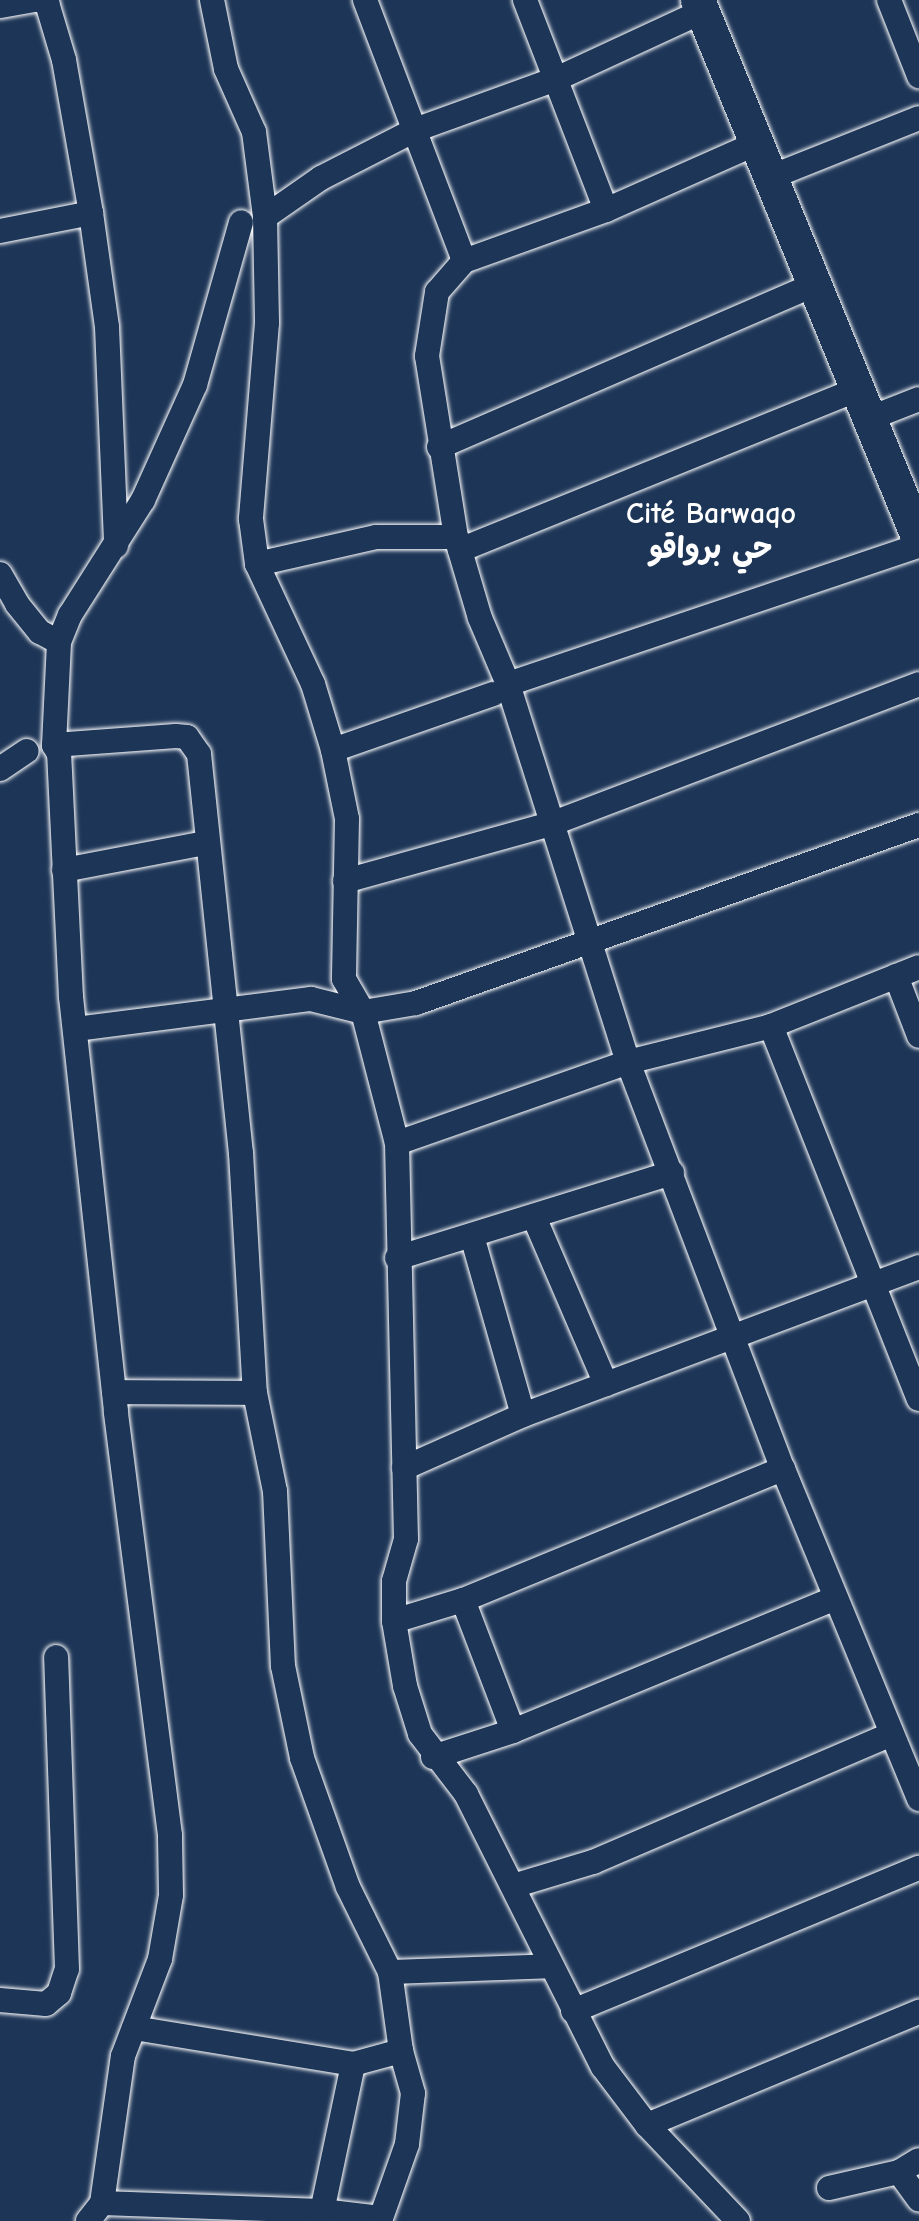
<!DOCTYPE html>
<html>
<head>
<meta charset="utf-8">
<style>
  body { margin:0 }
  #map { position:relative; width:919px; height:2221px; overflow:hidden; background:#1d3557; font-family:"Comic Neue","Playpen Sans Arabic",sans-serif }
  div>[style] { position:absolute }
  .roads { filter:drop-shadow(0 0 2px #fff) drop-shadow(0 0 2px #fff) }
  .street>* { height:24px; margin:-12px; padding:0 12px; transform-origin:12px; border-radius:12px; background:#1d3557 }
  .secondary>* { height:34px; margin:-17px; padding:0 17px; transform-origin:17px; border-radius:17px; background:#1d3557 }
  span { translate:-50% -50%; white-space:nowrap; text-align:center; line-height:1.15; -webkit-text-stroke:6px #1d3557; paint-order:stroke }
  .district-label { font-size:30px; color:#fff; font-weight:700 }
</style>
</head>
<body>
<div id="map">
  <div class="roads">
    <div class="street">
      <div style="left:39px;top:0;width:9px;rotate:21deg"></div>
      <div style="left:47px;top:3px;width:59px;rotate:73.4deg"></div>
      <div style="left:64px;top:60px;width:155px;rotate:80deg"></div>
      <div style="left:91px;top:213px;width:115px;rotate:82deg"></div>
      <div style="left:107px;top:327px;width:219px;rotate:87.6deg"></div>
      <div style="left:212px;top:0;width:70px;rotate:78.5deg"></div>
      <div style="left:226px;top:69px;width:69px;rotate:66deg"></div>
      <div style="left:254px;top:132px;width:86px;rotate:82.6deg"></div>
      <div style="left:265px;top:217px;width:106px;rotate:88.9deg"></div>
      <div style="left:267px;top:323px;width:197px;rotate:94.7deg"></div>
      <div style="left:251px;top:519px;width:45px;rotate:82.4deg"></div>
      <div style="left:257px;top:564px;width:132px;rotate:65deg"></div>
      <div style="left:313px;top:684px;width:69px;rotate:73.1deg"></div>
      <div style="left:333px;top:750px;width:70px;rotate:78.5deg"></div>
      <div style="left:347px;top:819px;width:160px;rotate:91.1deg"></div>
      <div style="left:344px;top:979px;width:38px;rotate:60deg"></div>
      <div style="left:363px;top:1012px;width:135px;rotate:75.5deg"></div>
      <div style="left:397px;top:1143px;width:396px;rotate:88.7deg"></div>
      <div style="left:406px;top:1539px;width:44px;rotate:105.9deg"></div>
      <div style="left:394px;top:1581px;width:40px;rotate:90deg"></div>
      <div style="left:394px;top:1621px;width:66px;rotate:80.4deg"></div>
      <div style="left:405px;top:1686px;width:50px;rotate:72.6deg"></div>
      <div style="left:420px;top:1734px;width:76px;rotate:52.5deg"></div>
      <div style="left:466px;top:1794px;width:305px;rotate:63.4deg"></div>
      <div style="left:603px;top:2067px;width:73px;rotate:52.8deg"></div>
      <div style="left:647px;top:2125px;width:132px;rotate:46.5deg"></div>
      <div style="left:365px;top:0;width:279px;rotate:69.2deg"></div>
      <div style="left:464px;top:261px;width:41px;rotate:131.1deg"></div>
      <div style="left:437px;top:292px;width:65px;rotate:98.9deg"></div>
      <div style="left:427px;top:356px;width:183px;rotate:80.9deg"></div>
      <div style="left:456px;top:537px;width:84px;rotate:73.5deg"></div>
      <div style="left:480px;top:618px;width:72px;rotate:67deg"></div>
      <div style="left:508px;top:684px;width:397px;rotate:72.4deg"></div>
      <div style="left:628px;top:1062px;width:436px;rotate:69.2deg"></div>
      <div style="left:783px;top:1469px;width:357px;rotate:67.6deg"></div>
      <div style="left:525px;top:0;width:225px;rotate:68.9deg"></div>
      <div style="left:889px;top:0;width:82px;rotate:68.5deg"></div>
      <div style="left:0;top:6px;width:36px;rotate:-10deg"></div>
      <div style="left:771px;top:177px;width:159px;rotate:-21.7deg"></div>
      <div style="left:265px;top:217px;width:68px;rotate:-34.9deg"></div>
      <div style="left:321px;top:178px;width:106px;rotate:-27.1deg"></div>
      <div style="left:415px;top:130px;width:150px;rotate:-19.9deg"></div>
      <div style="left:556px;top:79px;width:162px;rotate:-24.8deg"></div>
      <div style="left:0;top:231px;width:93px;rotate:-11.2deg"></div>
      <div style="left:464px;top:261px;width:151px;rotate:-19.8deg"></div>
      <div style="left:606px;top:210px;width:165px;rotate:-23.9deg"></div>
      <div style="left:873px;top:417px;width:49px;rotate:-21.4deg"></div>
      <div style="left:439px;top:447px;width:410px;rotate:-23.4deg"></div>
      <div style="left:460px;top:550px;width:432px;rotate:-22deg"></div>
      <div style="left:257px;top:564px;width:122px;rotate:-12.8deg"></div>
      <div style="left:376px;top:537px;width:80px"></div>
      <div style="left:0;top:574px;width:34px;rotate:60deg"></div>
      <div style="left:17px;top:604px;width:36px;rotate:51deg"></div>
      <div style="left:40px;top:632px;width:21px;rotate:28deg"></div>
      <div style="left:508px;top:684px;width:434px;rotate:-18.6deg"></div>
      <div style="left:54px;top:745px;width:122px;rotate:-4.2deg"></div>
      <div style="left:176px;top:736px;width:11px;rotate:5deg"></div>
      <div style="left:187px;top:737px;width:21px;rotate:55deg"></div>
      <div style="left:199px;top:754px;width:401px;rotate:84deg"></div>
      <div style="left:241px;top:1153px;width:240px;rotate:86.7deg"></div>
      <div style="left:255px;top:1393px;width:100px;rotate:78.5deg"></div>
      <div style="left:275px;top:1491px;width:175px;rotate:87.4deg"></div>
      <div style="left:283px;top:1666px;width:94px;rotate:78.3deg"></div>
      <div style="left:302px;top:1758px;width:137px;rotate:70.4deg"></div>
      <div style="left:348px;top:1887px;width:95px;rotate:63.7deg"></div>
      <div style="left:390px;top:1972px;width:161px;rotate:-2.1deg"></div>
      <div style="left:333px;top:750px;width:170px;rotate:-19.3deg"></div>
      <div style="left:0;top:769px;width:32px;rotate:-34deg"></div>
      <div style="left:64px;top:870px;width:145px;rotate:-10.8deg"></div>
      <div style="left:345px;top:881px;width:214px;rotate:-15.5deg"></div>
      <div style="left:551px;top:824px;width:394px;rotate:-20.8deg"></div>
      <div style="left:896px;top:976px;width:64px;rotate:69deg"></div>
      <div style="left:771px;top:1026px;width:401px;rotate:68.4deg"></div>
      <div style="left:76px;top:1029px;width:237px;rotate:-7.3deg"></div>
      <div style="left:311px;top:999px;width:54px;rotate:14deg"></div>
      <div style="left:363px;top:1012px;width:54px;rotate:-9.6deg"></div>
      <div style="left:416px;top:1003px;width:534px;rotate:-19.49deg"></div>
      <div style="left:397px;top:1143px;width:245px;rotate:-19.3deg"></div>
      <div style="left:628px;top:1062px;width:147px;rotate:-14.1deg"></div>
      <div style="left:771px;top:1026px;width:159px;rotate:-21.7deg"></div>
      <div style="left:534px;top:1217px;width:182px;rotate:66.7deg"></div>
      <div style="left:472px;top:1236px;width:186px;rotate:74.1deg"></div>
      <div style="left:397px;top:1258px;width:288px;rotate:-17.2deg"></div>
      <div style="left:114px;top:1392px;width:141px;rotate:0.4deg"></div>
      <div style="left:404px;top:1468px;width:130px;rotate:-24deg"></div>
      <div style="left:523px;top:1415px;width:423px;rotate:-20.5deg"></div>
      <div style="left:463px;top:1600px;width:140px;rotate:69.1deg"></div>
      <div style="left:394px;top:1621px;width:72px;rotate:-16.9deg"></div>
      <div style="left:463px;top:1600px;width:346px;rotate:-22.3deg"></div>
      <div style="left:433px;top:1757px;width:84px;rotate:-18deg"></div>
      <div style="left:513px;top:1731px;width:348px;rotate:-22.4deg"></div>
      <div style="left:513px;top:1886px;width:84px;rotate:-16.7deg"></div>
      <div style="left:593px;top:1862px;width:325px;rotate:-23.2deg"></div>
      <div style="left:0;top:2000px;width:46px;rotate:5deg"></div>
      <div style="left:46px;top:2004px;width:17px;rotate:-40deg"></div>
      <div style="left:59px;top:1993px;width:25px;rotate:-72deg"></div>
      <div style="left:67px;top:1969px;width:312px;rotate:-92deg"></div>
      <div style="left:573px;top:2011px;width:374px;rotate:-22.5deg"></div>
      <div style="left:134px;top:2028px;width:222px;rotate:9.3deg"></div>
      <div style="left:353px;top:2064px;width:50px;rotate:-15.2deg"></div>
      <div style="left:647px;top:2125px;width:295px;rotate:-22.6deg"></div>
      <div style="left:899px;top:2172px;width:34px;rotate:54deg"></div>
      <div style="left:829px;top:2188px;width:72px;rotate:-12.9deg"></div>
      <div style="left:899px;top:2172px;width:23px;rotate:-31deg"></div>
      <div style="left:102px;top:2203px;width:220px;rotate:2.1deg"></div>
      <div style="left:322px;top:2211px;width:59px;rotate:6.8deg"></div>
      <div style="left:381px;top:2218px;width:78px;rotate:-70.6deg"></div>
      <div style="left:407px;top:2144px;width:51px;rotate:-83.3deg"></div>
      <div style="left:413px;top:2093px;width:44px;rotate:-105.9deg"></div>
      <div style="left:401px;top:2051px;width:80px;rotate:-97.9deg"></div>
      <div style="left:88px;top:2221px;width:23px;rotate:-52deg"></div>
      <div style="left:102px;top:2203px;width:148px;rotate:-81.9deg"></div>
      <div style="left:123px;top:2056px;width:104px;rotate:-69.1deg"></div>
      <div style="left:160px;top:1959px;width:65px;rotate:-80.2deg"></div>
      <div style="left:171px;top:1895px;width:60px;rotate:-91deg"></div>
      <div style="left:170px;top:1835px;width:427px;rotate:-97.3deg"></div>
      <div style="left:116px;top:1411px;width:416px;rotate:-96.2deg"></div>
      <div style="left:71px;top:997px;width:243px;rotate:-92.8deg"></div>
      <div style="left:59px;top:754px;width:10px;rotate:-119deg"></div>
      <div style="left:54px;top:745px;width:103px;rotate:-87.2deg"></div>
      <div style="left:59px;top:642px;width:29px;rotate:-68deg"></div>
      <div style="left:70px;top:615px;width:136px;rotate:-57.6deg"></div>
      <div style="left:143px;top:500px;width:126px;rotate:-65.7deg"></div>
      <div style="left:195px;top:385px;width:169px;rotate:-74.2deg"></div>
      <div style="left:320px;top:2221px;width:160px;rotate:-78.1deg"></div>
    </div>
    <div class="secondary">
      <div style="left:698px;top:0;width:583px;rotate:67.71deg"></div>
    </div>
  </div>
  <div class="district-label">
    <span style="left:711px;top:531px">Cité Barwaqo<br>حي برواقو</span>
  </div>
</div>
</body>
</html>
